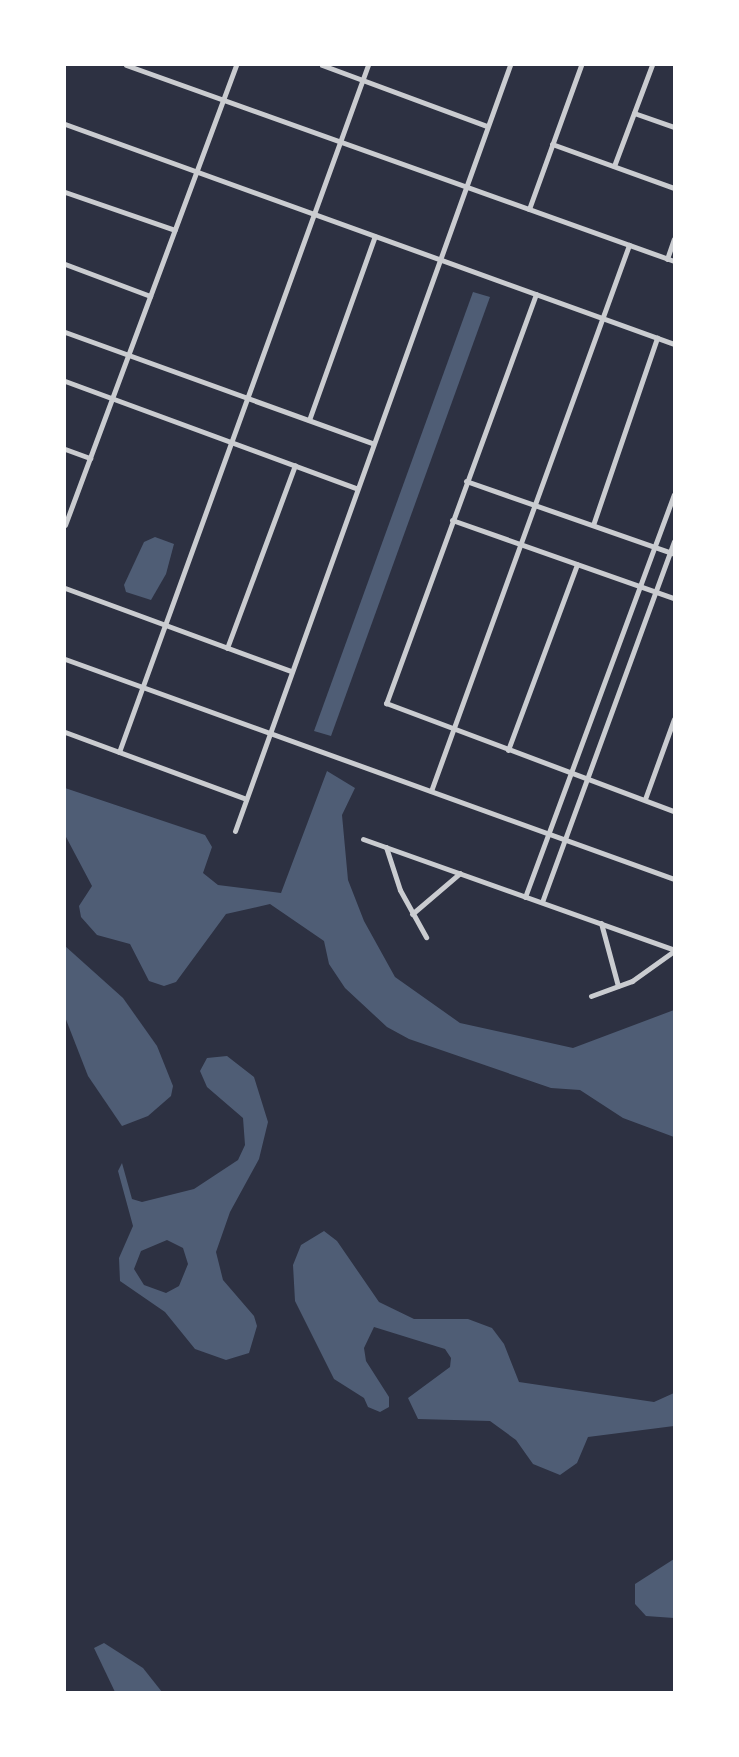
<!DOCTYPE html>
<html>
<head>
<meta charset="utf-8">
<style>
  body { margin:0 }
  #map { position:relative; width:739px; height:1757px; overflow:hidden; background:#2d3142; font-family:Mulish,sans-serif }
  div>[style] { position:absolute }
  .water>* { inset:0; background:#4f5d75 }
  .minor>* { height:5px; margin:-2.5px; padding:0 2.5px; transform-origin:2.5px; border-radius:2.5px; background:#caccd0 }
  span { translate:-50% -50%; white-space:nowrap; text-align:center; line-height:1.15; -webkit-text-stroke:7px #fff; paint-order:stroke }
  .frame { position:absolute; inset:0; border:66px solid #fff; pointer-events:none }
</style>
</head>
<body>
<div id="map">
  <div class="water">
    <div style="clip-path:polygon(473px 292px,490px 297px,331px 736px,314px 731px)"></div>
    <div style="clip-path:polygon(155px 537px,174px 544px,166px 574px,151px 600px,126px 592px,124px 585px,144px 542px)"></div>
    <div style="clip-path:polygon(327px 771px,355px 788px,342px 815px,348px 880px,364px 921px,395px 977px,460px 1023px,573px 1048px,674px 1010px,674px 1137px,623px 1118px,580px 1090px,551px 1088px,409px 1039px,387px 1027px,345px 988px,329px 964px,324px 941px,270px 904px,226px 914px,176px 982px,164px 986px,149px 981px,130px 944px,97px 935px,81px 917px,79px 906px,92px 886px,65px 835px,65px 788px,205px 835px,212px 847px,203px 873px,218px 885px,281px 893px)"></div>
    <div style="clip-path:polygon(65px 946px,123px 998px,157px 1046px,173px 1086px,171px 1096px,148px 1116px,122px 1126px,88px 1076px,65px 1017px)"></div>
    <div style="clip-path:polygon(evenodd,227px 1056px,254px 1077px,268px 1122px,259px 1159px,230px 1212px,216px 1252px,223px 1280px,254px 1316px,257px 1326px,249px 1353px,226px 1360px,195px 1349px,165px 1312px,120px 1281px,119px 1258px,133px 1226px,118px 1171px,122px 1163px,132px 1199px,142px 1202px,194px 1189px,238px 1160px,245px 1145px,243px 1118px,207px 1087px,200px 1071px,207px 1058px,227px 1056px,167px 1240px,183px 1248px,188px 1264px,179px 1286px,166px 1293px,144px 1285px,134px 1269px,141px 1251px,167px 1240px)"></div>
    <div style="clip-path:polygon(324px 1231px,337px 1241px,379px 1302px,414px 1319px,468px 1319px,492px 1328px,504px 1344px,519px 1382px,654px 1402px,674px 1393px,674px 1426px,588px 1437px,577px 1463px,560px 1475px,533px 1464px,516px 1440px,490px 1421px,418px 1419px,408px 1398px,450px 1367px,451px 1358px,445px 1349px,374px 1327px,364px 1348px,366px 1361px,389px 1397px,389px 1407px,380px 1412px,368px 1407px,364px 1398px,334px 1379px,295px 1301px,293px 1265px,301px 1245px)"></div>
    <div style="clip-path:polygon(674px 1559px,674px 1618px,646px 1616px,635px 1604px,635px 1584px)"></div>
    <div style="clip-path:polygon(104px 1643px,143px 1668px,162px 1692px,115px 1692px,94px 1648px)"></div>
  </div>
  <div class="minor">
    <div style="left:126px;top:65px;width:582px;rotate:19.68deg"></div>
    <div style="left:322px;top:65px;width:176px;rotate:20.3deg"></div>
    <div style="left:634px;top:113px;width:42px;rotate:19.3deg"></div>
    <div style="left:65px;top:124px;width:648px;rotate:19.86deg"></div>
    <div style="left:552px;top:144px;width:130px;rotate:19.8deg"></div>
    <div style="left:614px;top:166px;width:108px;rotate:-69.4deg"></div>
    <div style="left:65px;top:192px;width:116px;rotate:19.1deg"></div>
    <div style="left:529px;top:209px;width:153px;rotate:-70.1deg"></div>
    <div style="left:667px;top:259px;width:21px;rotate:-71deg"></div>
    <div style="left:65px;top:264px;width:91px;rotate:20.6deg"></div>
    <div style="left:536px;top:294px;width:436px;rotate:110.1deg"></div>
    <div style="left:386px;top:703px;width:308px;rotate:20.6deg"></div>
    <div style="left:65px;top:332px;width:326px;rotate:19.9deg"></div>
    <div style="left:65px;top:381px;width:310px;rotate:20.2deg"></div>
    <div style="left:309px;top:420px;width:195px;rotate:-70.3deg"></div>
    <div style="left:65px;top:449px;width:27px;rotate:20deg"></div>
    <div style="left:466px;top:481px;width:220px;rotate:19.3deg"></div>
    <div style="left:452px;top:520px;width:235px;rotate:19.4deg"></div>
    <div style="left:65px;top:525px;width:491px;rotate:-69.6deg"></div>
    <div style="left:593px;top:525px;width:198px;rotate:-71.1deg"></div>
    <div style="left:65px;top:588px;width:241px;rotate:20.2deg"></div>
    <div style="left:227px;top:648px;width:195px;rotate:-69.6deg"></div>
    <div style="left:65px;top:659px;width:648px;rotate:19.86deg"></div>
    <div style="left:65px;top:732px;width:193px;rotate:20.3deg"></div>
    <div style="left:508px;top:750px;width:198px;rotate:-69.6deg"></div>
    <div style="left:119px;top:752px;width:731px;rotate:-70.08deg"></div>
    <div style="left:431px;top:791px;width:581px;rotate:-70.07deg"></div>
    <div style="left:645px;top:799px;width:85px;rotate:-70.1deg"></div>
    <div style="left:235px;top:831px;width:814px;rotate:-70.25deg"></div>
    <div style="left:363px;top:839px;width:330px;rotate:19.6deg"></div>
    <div style="left:386px;top:847px;width:45px;rotate:72deg"></div>
    <div style="left:400px;top:890px;width:54px;rotate:61deg"></div>
    <div style="left:525px;top:897px;width:429px;rotate:-69.7deg"></div>
    <div style="left:542px;top:902px;width:384px;rotate:-69.9deg"></div>
    <div style="left:412px;top:914px;width:63px;rotate:-40.5deg"></div>
    <div style="left:601px;top:923px;width:65px;rotate:74.9deg"></div>
    <div style="left:591px;top:996px;width:44px;rotate:-20.1deg"></div>
    <div style="left:632px;top:981px;width:52px;rotate:-35.5deg"></div>
  </div>
  <div class="frame"></div>
</div>
</body>
</html>
